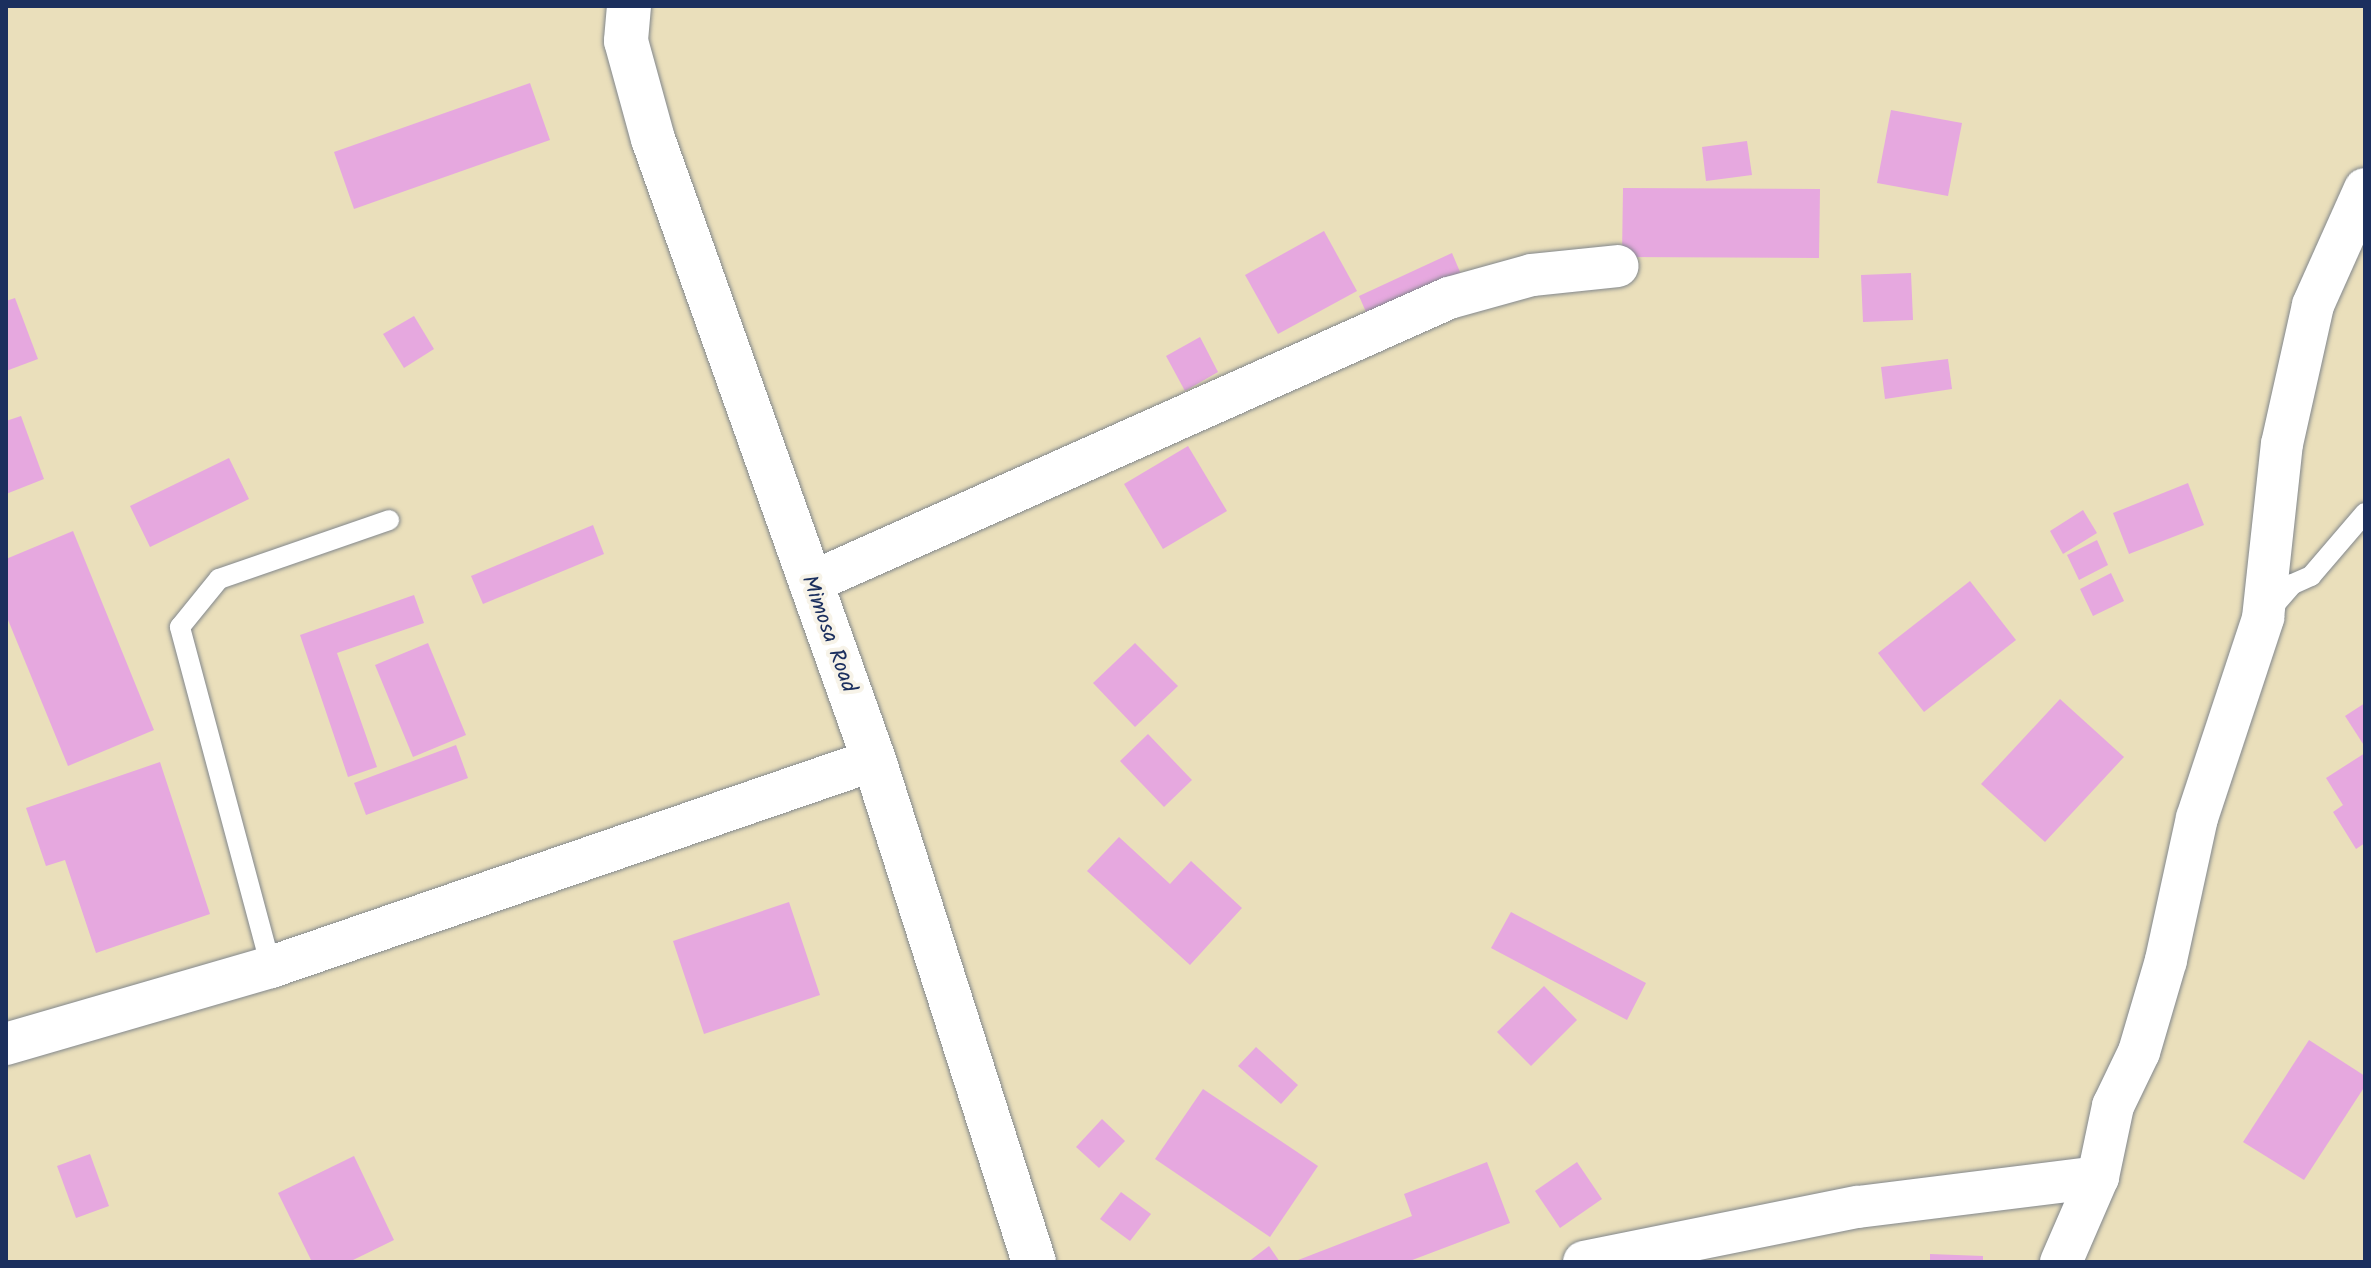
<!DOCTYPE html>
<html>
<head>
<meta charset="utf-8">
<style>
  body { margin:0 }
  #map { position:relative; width:2371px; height:1268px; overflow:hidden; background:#eadfbb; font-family:Kalam,sans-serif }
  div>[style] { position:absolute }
  .building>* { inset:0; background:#e6a8df }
  .roads { filter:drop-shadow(0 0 2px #82878c) drop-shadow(0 0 2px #82878c) }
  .service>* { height:20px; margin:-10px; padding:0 10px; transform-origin:10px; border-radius:10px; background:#fff }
  .minor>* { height:42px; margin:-21px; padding:0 21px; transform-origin:21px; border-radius:21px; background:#fff }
  .tertiary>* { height:44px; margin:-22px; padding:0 22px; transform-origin:22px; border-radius:22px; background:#fff }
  span { translate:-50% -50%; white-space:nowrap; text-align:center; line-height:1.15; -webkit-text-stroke:8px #f7f3e8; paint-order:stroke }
  .street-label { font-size:22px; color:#1b2f5e }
  .frame { position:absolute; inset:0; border:8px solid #1b2f5e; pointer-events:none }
</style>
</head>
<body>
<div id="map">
  <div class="building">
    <div style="clip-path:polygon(530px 83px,550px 140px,354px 209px,334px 152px)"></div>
    <div style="clip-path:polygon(1891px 110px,1962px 123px,1948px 196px,1877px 183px)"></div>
    <div style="clip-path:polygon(1747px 141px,1752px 175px,1706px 181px,1702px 147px)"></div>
    <div style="clip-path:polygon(1623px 188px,1820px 189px,1819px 258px,1622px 257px)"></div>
    <div style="clip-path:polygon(1324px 231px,1357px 291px,1278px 334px,1245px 275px)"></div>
    <div style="clip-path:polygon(1452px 253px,1463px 279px,1370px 321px,1359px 296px)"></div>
    <div style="clip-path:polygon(1911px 273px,1913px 320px,1863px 322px,1861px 275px)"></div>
    <div style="clip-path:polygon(15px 298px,38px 359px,6px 371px,6px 301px)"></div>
    <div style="clip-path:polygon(414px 316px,434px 349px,404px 368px,383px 334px)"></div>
    <div style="clip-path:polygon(1200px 337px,1218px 372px,1185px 391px,1166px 356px)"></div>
    <div style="clip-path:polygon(1948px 359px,1952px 389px,1885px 399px,1881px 367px)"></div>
    <div style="clip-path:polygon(21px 416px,44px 479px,6px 494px,6px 421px)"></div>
    <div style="clip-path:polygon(1188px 446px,1227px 511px,1163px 549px,1124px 484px)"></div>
    <div style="clip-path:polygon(229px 458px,249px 499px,150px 547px,130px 506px)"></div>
    <div style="clip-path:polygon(2188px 483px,2204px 525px,2129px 554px,2113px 513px)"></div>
    <div style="clip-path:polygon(2083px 510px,2097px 533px,2063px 554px,2050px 531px)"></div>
    <div style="clip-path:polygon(593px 525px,604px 554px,483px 604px,471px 576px)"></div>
    <div style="clip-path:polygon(73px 531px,154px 730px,68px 766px,6px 615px,6px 559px)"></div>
    <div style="clip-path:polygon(2097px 540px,2108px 565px,2079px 580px,2067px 555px)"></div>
    <div style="clip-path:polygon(2111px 573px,2124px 601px,2093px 616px,2080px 589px)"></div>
    <div style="clip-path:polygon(1970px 581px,2016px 640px,1924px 712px,1878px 653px)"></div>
    <div style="clip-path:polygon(414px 595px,424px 623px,337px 653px,377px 767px,348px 777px,300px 635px)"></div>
    <div style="clip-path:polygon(428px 643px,466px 735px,413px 757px,375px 665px)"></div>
    <div style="clip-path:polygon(1135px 643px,1178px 686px,1135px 727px,1093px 683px)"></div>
    <div style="clip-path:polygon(2060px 699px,2124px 757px,2045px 842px,1981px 784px)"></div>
    <div style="clip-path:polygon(2365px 703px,2365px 747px,2345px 716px)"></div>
    <div style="clip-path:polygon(1148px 734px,1192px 780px,1164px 807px,1120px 761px)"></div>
    <div style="clip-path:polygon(456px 745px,468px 778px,366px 815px,354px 783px)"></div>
    <div style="clip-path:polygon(2365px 753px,2365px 843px,2356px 849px,2333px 812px,2343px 805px,2326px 778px)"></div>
    <div style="clip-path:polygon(160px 762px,210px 914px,96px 953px,65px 860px,46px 866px,26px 808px)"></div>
    <div style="clip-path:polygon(1119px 837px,1170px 884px,1191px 861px,1242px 908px,1190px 965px,1087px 871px)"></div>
    <div style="clip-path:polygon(789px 902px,820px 995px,704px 1034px,673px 941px)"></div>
    <div style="clip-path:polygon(1511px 912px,1646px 983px,1627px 1020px,1491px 948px)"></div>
    <div style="clip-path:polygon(1544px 986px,1577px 1020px,1531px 1066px,1497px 1032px)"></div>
    <div style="clip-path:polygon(2309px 1040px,2365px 1076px,2365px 1086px,2304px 1180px,2243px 1142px)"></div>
    <div style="clip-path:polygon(1256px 1047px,1298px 1085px,1281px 1104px,1238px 1066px)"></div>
    <div style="clip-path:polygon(1203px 1089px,1318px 1166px,1270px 1237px,1155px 1159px)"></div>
    <div style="clip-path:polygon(1102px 1119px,1125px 1141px,1099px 1168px,1076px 1147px)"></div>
    <div style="clip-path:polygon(90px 1154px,109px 1206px,76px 1218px,57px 1166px)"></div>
    <div style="clip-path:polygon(354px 1156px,394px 1240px,349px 1262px,312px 1262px,278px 1193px)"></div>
    <div style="clip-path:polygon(1487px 1162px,1510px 1223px,1407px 1262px,1293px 1262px,1412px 1216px,1404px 1194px)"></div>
    <div style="clip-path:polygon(1577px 1162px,1602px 1199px,1560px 1228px,1535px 1191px)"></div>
    <div style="clip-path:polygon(1121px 1192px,1151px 1214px,1130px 1241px,1100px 1219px)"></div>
    <div style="clip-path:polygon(1269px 1246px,1280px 1262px,1248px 1262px)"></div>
    <div style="clip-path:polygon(1930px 1254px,1983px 1256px,1983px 1262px,1930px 1262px)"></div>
  </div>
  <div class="roads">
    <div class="service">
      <div style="left:2271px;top:609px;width:33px;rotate:-49deg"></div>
      <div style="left:2293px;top:584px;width:20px;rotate:-24deg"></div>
      <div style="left:2311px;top:576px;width:83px;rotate:-49.4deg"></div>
      <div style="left:271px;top:967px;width:352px;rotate:-105deg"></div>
      <div style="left:180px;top:627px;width:62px;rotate:-50.9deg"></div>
      <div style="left:219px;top:579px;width:180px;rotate:-19.1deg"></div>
    </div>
    <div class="minor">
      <div style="left:810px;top:583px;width:700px;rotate:-24.04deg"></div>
      <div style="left:1449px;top:298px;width:86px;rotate:-15.5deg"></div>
      <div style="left:1532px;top:275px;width:86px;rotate:-6deg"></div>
      <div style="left:6px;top:1044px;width:276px;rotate:-16.2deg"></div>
      <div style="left:271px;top:967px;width:638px;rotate:-18.95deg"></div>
      <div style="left:2098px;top:1177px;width:73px;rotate:-78.1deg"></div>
      <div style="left:2113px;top:1106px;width:60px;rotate:-64.3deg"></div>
      <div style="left:2139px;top:1052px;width:96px;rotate:-73.6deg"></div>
      <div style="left:2166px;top:960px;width:145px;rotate:-77.7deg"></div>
      <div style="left:2197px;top:818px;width:211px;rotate:-71.7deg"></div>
      <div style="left:2263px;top:618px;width:175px;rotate:-83.8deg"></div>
      <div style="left:2282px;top:444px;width:142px;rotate:-77.4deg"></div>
      <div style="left:2313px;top:305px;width:127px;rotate:-65.9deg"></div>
      <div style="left:1584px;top:1262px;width:279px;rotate:-11.4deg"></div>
      <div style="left:1858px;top:1207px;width:242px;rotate:-7.1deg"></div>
      <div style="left:2098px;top:1177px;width:93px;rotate:113.5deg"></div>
    </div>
    <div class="tertiary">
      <div style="left:629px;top:6px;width:35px;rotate:95deg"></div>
      <div style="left:626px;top:41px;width:102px;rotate:74.6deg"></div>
      <div style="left:653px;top:139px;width:659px;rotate:70.41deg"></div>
      <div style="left:874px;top:760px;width:527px;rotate:72.32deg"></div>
    </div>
  </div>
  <div class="street-label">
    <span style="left:828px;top:634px;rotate:70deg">Mimosa Road</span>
  </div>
  <div class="frame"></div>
</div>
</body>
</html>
